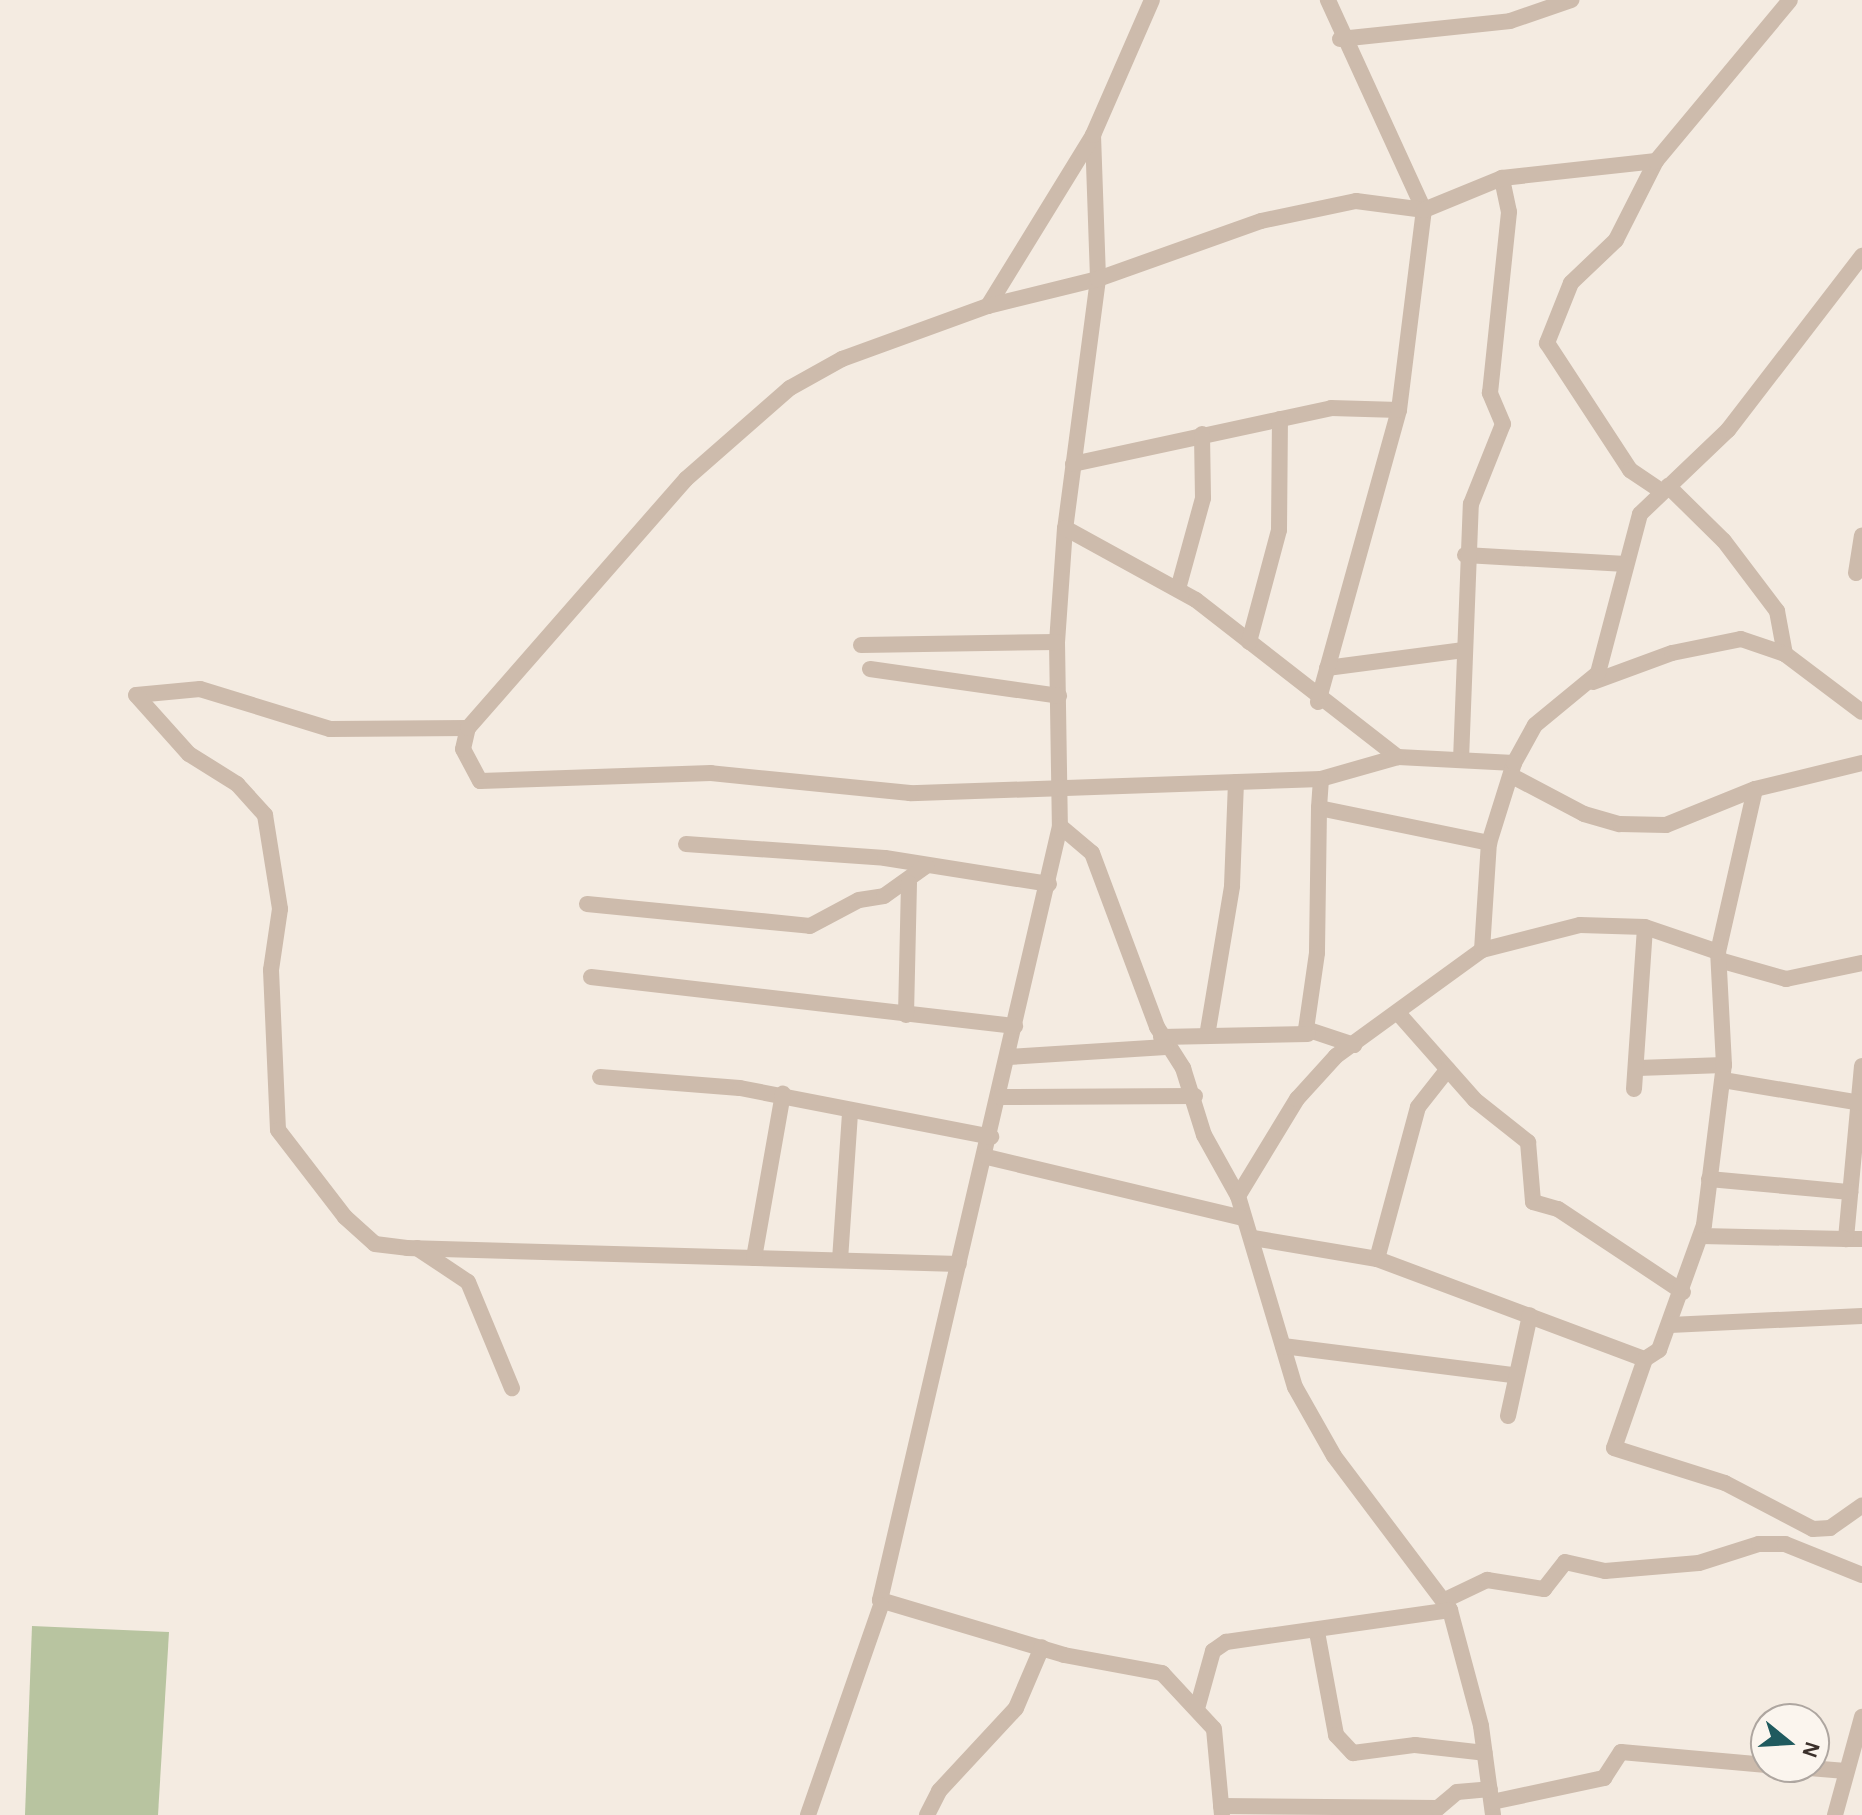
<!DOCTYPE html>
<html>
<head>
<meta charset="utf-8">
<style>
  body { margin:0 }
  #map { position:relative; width:1862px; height:1815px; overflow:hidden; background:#f4ebe1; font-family:"Alegreya Sans",sans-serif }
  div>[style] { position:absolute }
  .green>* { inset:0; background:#b8c4a0 }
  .street>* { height:16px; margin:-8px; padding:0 8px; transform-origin:8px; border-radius:8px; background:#cdbbac }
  span { translate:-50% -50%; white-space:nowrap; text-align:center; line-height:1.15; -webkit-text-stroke:8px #fbf5ee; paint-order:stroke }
  .north { position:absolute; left:1750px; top:1703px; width:80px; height:80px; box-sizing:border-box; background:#fbf5ee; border:2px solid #aea6a0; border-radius:50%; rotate:108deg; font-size:22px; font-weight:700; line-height:32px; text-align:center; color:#3b302b }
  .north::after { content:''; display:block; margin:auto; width:28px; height:36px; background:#1f5a5e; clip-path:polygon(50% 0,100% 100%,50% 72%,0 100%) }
</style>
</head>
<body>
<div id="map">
  <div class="green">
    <div style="clip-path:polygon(32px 1626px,169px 1632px,158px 1815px,25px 1815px)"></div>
  </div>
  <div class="street">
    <div style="left:1340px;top:39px;width:171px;rotate:-6deg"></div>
    <div style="left:1510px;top:21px;width:65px;rotate:-19deg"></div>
    <div style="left:1093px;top:135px;width:144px;rotate:88deg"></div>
    <div style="left:1098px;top:279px;width:251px;rotate:97.5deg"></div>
    <div style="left:1065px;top:528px;width:114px;rotate:94deg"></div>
    <div style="left:1057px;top:642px;width:184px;rotate:89.1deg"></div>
    <div style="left:1060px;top:826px;width:795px;rotate:103.09deg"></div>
    <div style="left:880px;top:1600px;width:192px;rotate:16.6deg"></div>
    <div style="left:1064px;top:1655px;width:100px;rotate:10.4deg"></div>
    <div style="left:1162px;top:1673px;width:76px;rotate:47.1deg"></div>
    <div style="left:1214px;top:1729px;width:86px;rotate:84.7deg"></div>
    <div style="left:1656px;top:161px;width:89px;rotate:116.9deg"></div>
    <div style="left:1616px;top:240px;width:62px;rotate:136.3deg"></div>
    <div style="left:1571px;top:283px;width:65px;rotate:111.8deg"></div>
    <div style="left:1547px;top:343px;width:152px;rotate:56.8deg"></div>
    <div style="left:1630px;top:470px;width:37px;rotate:34deg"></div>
    <div style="left:988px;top:306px;width:201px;rotate:-58.4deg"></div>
    <div style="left:1093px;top:135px;width:147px;rotate:-66.4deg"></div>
    <div style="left:1073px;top:464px;width:264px;rotate:-12.2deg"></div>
    <div style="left:1331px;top:408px;width:68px;rotate:1.7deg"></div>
    <div style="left:1668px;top:486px;width:78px;rotate:44.5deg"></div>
    <div style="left:1724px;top:541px;width:88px;rotate:52.9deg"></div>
    <div style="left:1777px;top:611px;width:44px;rotate:79.5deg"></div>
    <div style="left:1065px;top:528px;width:149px;rotate:28.8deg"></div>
    <div style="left:1196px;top:600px;width:256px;rotate:37.9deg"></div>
    <div style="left:1465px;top:555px;width:161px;rotate:3.2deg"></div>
    <div style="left:1856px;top:573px;width:38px;rotate:-81deg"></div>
    <div style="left:1178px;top:589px;width:94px;rotate:-74.6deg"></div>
    <div style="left:1203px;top:498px;width:64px;rotate:-90.9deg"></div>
    <div style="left:1249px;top:642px;width:116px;rotate:-75deg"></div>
    <div style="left:1279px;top:530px;width:111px;rotate:-89.5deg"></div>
    <div style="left:861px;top:645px;width:196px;rotate:-0.9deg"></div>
    <div style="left:1327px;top:668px;width:138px;rotate:-7.5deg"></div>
    <div style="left:870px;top:669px;width:191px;rotate:8.1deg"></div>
    <div style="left:1593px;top:682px;width:84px;rotate:-20.2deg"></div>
    <div style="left:1672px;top:653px;width:70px;rotate:-11.5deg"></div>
    <div style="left:1741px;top:639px;width:46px;rotate:18.8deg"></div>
    <div style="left:1785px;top:654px;width:96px;rotate:37deg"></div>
    <div style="left:1318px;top:702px;width:303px;rotate:-74.5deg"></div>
    <div style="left:1399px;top:410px;width:202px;rotate:-82.9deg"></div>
    <div style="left:1424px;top:210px;width:231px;rotate:-114.6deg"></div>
    <div style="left:468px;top:728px;width:138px;rotate:179.6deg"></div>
    <div style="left:330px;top:729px;width:136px;rotate:-162.9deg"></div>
    <div style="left:200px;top:689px;width:64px;rotate:174.6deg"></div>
    <div style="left:136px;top:695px;width:79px;rotate:48.1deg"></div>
    <div style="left:189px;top:754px;width:57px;rotate:32deg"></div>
    <div style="left:237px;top:784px;width:42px;rotate:47.9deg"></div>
    <div style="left:265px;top:815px;width:95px;rotate:80.9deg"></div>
    <div style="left:280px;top:909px;width:62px;rotate:98.4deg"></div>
    <div style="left:271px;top:970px;width:160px;rotate:87.5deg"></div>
    <div style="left:278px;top:1130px;width:110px;rotate:52.4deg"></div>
    <div style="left:345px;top:1217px;width:40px;rotate:42deg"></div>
    <div style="left:375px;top:1244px;width:32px;rotate:7deg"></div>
    <div style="left:407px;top:1248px;width:552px;rotate:1.66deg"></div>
    <div style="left:1461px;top:760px;width:256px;rotate:-87.8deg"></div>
    <div style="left:1471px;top:504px;width:86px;rotate:-68.2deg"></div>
    <div style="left:1503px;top:424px;width:34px;rotate:-113deg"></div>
    <div style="left:1490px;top:393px;width:182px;rotate:-84deg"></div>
    <div style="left:1509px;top:212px;width:35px;rotate:-102deg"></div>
    <div style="left:1514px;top:763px;width:116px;rotate:-177deg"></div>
    <div style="left:1398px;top:757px;width:80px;rotate:164.1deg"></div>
    <div style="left:1321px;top:779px;width:411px;rotate:178deg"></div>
    <div style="left:910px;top:793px;width:200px;rotate:-174.3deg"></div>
    <div style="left:711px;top:773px;width:231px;rotate:178deg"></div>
    <div style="left:480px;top:781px;width:36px;rotate:-118deg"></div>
    <div style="left:463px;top:749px;width:22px;rotate:-77deg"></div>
    <div style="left:468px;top:728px;width:331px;rotate:-48.8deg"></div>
    <div style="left:686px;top:479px;width:138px;rotate:-41.2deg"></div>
    <div style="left:790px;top:388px;width:60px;rotate:-29.1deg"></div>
    <div style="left:842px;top:359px;width:155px;rotate:-20deg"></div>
    <div style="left:988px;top:306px;width:113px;rotate:-13.8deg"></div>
    <div style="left:1098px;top:279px;width:173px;rotate:-19.6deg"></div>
    <div style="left:1261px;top:221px;width:97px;rotate:-11.9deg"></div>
    <div style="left:1356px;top:201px;width:69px;rotate:7.5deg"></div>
    <div style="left:1424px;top:210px;width:84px;rotate:-22.3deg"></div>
    <div style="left:1502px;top:178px;width:155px;rotate:-6.3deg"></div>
    <div style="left:1656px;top:161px;width:209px;rotate:-50.2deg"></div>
    <div style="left:1512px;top:776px;width:81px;rotate:27.8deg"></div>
    <div style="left:1584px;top:814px;width:37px;rotate:16deg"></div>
    <div style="left:1620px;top:824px;width:46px;rotate:1.2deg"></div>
    <div style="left:1666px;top:825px;width:96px;rotate:-22deg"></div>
    <div style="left:1755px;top:789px;width:110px;rotate:-13.7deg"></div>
    <div style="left:1321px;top:779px;width:29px;rotate:94deg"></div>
    <div style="left:1319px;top:808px;width:174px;rotate:11.6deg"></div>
    <div style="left:1319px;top:808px;width:145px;rotate:90.8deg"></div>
    <div style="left:1317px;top:953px;width:77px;rotate:98.2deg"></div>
    <div style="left:1306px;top:1029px;width:51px;rotate:18.4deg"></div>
    <div style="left:1060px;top:826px;width:42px;rotate:40.2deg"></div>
    <div style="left:1092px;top:853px;width:186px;rotate:69.5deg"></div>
    <div style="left:1157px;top:1027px;width:49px;rotate:57.6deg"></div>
    <div style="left:1183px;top:1068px;width:70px;rotate:72.6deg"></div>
    <div style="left:1204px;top:1135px;width:70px;rotate:60.9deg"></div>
    <div style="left:1238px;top:1196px;width:199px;rotate:73.4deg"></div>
    <div style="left:1295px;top:1387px;width:79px;rotate:60.5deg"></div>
    <div style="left:1334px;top:1456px;width:193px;rotate:53deg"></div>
    <div style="left:1450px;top:1610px;width:120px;rotate:75deg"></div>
    <div style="left:1481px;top:1726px;width:90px;rotate:82.3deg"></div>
    <div style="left:686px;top:844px;width:199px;rotate:4deg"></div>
    <div style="left:885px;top:858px;width:166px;rotate:9deg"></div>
    <div style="left:587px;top:904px;width:224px;rotate:5.6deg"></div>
    <div style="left:810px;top:926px;width:55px;rotate:-28deg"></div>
    <div style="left:859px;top:900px;width:25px;rotate:-9deg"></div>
    <div style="left:884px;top:896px;width:52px;rotate:-35.5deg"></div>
    <div style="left:1482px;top:950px;width:101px;rotate:-14.3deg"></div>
    <div style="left:1580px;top:925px;width:65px;rotate:1.8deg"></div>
    <div style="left:1645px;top:927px;width:77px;rotate:18.9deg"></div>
    <div style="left:1719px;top:960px;width:70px;rotate:15.8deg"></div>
    <div style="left:1786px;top:979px;width:78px;rotate:-11.9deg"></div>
    <div style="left:591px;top:977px;width:427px;rotate:6.6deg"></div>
    <div style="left:1398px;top:1013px;width:116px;rotate:48.5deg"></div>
    <div style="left:1475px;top:1100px;width:68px;rotate:38.4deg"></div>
    <div style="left:1528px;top:1142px;width:60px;rotate:85.2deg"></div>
    <div style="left:1533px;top:1202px;width:26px;rotate:16deg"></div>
    <div style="left:1558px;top:1209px;width:150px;rotate:33.6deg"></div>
    <div style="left:906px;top:1015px;width:132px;rotate:-88.7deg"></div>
    <div style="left:1207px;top:1036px;width:152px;rotate:-80.5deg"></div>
    <div style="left:1232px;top:886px;width:104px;rotate:-87.8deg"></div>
    <div style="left:1161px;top:1037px;width:147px;rotate:-1.2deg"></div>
    <div style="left:1008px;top:1057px;width:158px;rotate:-3.6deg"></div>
    <div style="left:1862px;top:1066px;width:174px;rotate:95.3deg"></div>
    <div style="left:1846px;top:1239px;width:16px"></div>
    <div style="left:1638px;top:1068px;width:86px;rotate:-2deg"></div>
    <div style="left:600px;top:1077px;width:140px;rotate:4.5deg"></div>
    <div style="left:740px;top:1088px;width:256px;rotate:11deg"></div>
    <div style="left:1723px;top:1080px;width:139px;rotate:9.5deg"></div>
    <div style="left:1634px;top:1089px;width:162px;rotate:-86.1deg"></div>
    <div style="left:1000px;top:1097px;width:195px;rotate:-0.3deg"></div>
    <div style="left:987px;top:1157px;width:263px;rotate:13.4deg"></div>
    <div style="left:1709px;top:1179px;width:142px;rotate:5.3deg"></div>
    <div style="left:1238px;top:1196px;width:114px;rotate:-58.7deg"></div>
    <div style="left:1297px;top:1099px;width:58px;rotate:-47.8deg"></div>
    <div style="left:1336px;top:1056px;width:180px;rotate:-36deg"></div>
    <div style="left:1482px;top:950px;width:107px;rotate:-86.3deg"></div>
    <div style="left:1489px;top:843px;width:84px;rotate:-72.6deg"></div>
    <div style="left:1514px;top:763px;width:43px;rotate:-61.1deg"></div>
    <div style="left:1535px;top:725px;width:82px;rotate:-39.5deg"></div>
    <div style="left:1598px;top:673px;width:164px;rotate:-75.2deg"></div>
    <div style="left:1640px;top:514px;width:122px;rotate:-43.7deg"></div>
    <div style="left:1728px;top:430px;width:220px;rotate:-52.4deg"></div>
    <div style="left:1701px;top:1236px;width:145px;rotate:1.2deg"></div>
    <div style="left:1253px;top:1238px;width:126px;rotate:9.6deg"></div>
    <div style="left:1377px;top:1259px;width:286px;rotate:20.5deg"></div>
    <div style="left:1645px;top:1359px;width:17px;rotate:-33deg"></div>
    <div style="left:1659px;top:1350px;width:133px;rotate:-70.2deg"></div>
    <div style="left:1704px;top:1225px;width:161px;rotate:-82.9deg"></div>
    <div style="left:1724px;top:1065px;width:113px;rotate:-93deg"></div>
    <div style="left:1718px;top:952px;width:167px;rotate:-77.2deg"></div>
    <div style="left:417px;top:1248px;width:61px;rotate:33.7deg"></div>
    <div style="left:468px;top:1282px;width:115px;rotate:67.5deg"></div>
    <div style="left:754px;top:1258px;width:167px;rotate:-80deg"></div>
    <div style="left:1377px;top:1259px;width:157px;rotate:-74.9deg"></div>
    <div style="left:1418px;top:1107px;width:48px;rotate:-51.7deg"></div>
    <div style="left:840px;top:1260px;width:146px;rotate:-86.1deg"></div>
    <div style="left:1670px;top:1325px;width:192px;rotate:-2.7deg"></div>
    <div style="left:1283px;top:1346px;width:231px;rotate:7.2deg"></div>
    <div style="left:1645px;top:1359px;width:94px;rotate:109.2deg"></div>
    <div style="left:1614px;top:1448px;width:116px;rotate:17.5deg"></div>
    <div style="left:1725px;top:1483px;width:99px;rotate:27.6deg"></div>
    <div style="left:1813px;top:1529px;width:17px;rotate:-3deg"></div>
    <div style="left:1830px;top:1528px;width:39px;rotate:-35deg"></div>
    <div style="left:1508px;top:1416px;width:103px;rotate:-77.7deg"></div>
    <div style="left:1445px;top:1600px;width:47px;rotate:-25.5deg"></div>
    <div style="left:1487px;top:1580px;width:58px;rotate:9deg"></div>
    <div style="left:1544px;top:1589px;width:34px;rotate:-52deg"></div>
    <div style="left:1565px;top:1562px;width:41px;rotate:12.7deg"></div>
    <div style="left:1605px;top:1571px;width:94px;rotate:-4.9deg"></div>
    <div style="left:1699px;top:1563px;width:63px;rotate:-17.6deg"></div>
    <div style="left:1759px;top:1544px;width:26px"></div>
    <div style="left:1785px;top:1544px;width:83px;rotate:21.9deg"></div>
    <div style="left:1317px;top:1632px;width:105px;rotate:79.5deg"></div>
    <div style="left:1336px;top:1735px;width:25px;rotate:47deg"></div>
    <div style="left:1353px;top:1753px;width:63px;rotate:-7.4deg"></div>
    <div style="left:1415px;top:1745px;width:70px;rotate:6.5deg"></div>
    <div style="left:1198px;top:1705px;width:56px;rotate:-74.5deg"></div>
    <div style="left:1213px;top:1651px;width:16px;rotate:-35deg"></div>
    <div style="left:1226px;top:1642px;width:226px;rotate:-8.1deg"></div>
    <div style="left:1797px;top:1767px;width:49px;rotate:4.7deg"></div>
    <div style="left:1492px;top:1802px;width:115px;rotate:-12.1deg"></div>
    <div style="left:1604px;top:1778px;width:31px;rotate:-57deg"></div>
    <div style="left:1621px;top:1752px;width:146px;rotate:5.1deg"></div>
    <div style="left:1221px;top:1806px;width:217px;rotate:0.5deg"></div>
    <div style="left:1438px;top:1808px;width:25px;rotate:-40deg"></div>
    <div style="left:1457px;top:1792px;width:33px;rotate:-5deg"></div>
    <div style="left:808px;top:1815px;width:222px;rotate:-70.8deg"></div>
    <div style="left:927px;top:1815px;width:27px;rotate:-63deg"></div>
    <div style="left:939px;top:1791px;width:113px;rotate:-47.1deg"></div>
    <div style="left:1016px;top:1708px;width:66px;rotate:-66.9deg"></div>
    <div style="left:1835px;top:1815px;width:102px;rotate:-74.6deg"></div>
  </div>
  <div class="north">N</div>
</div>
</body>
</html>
